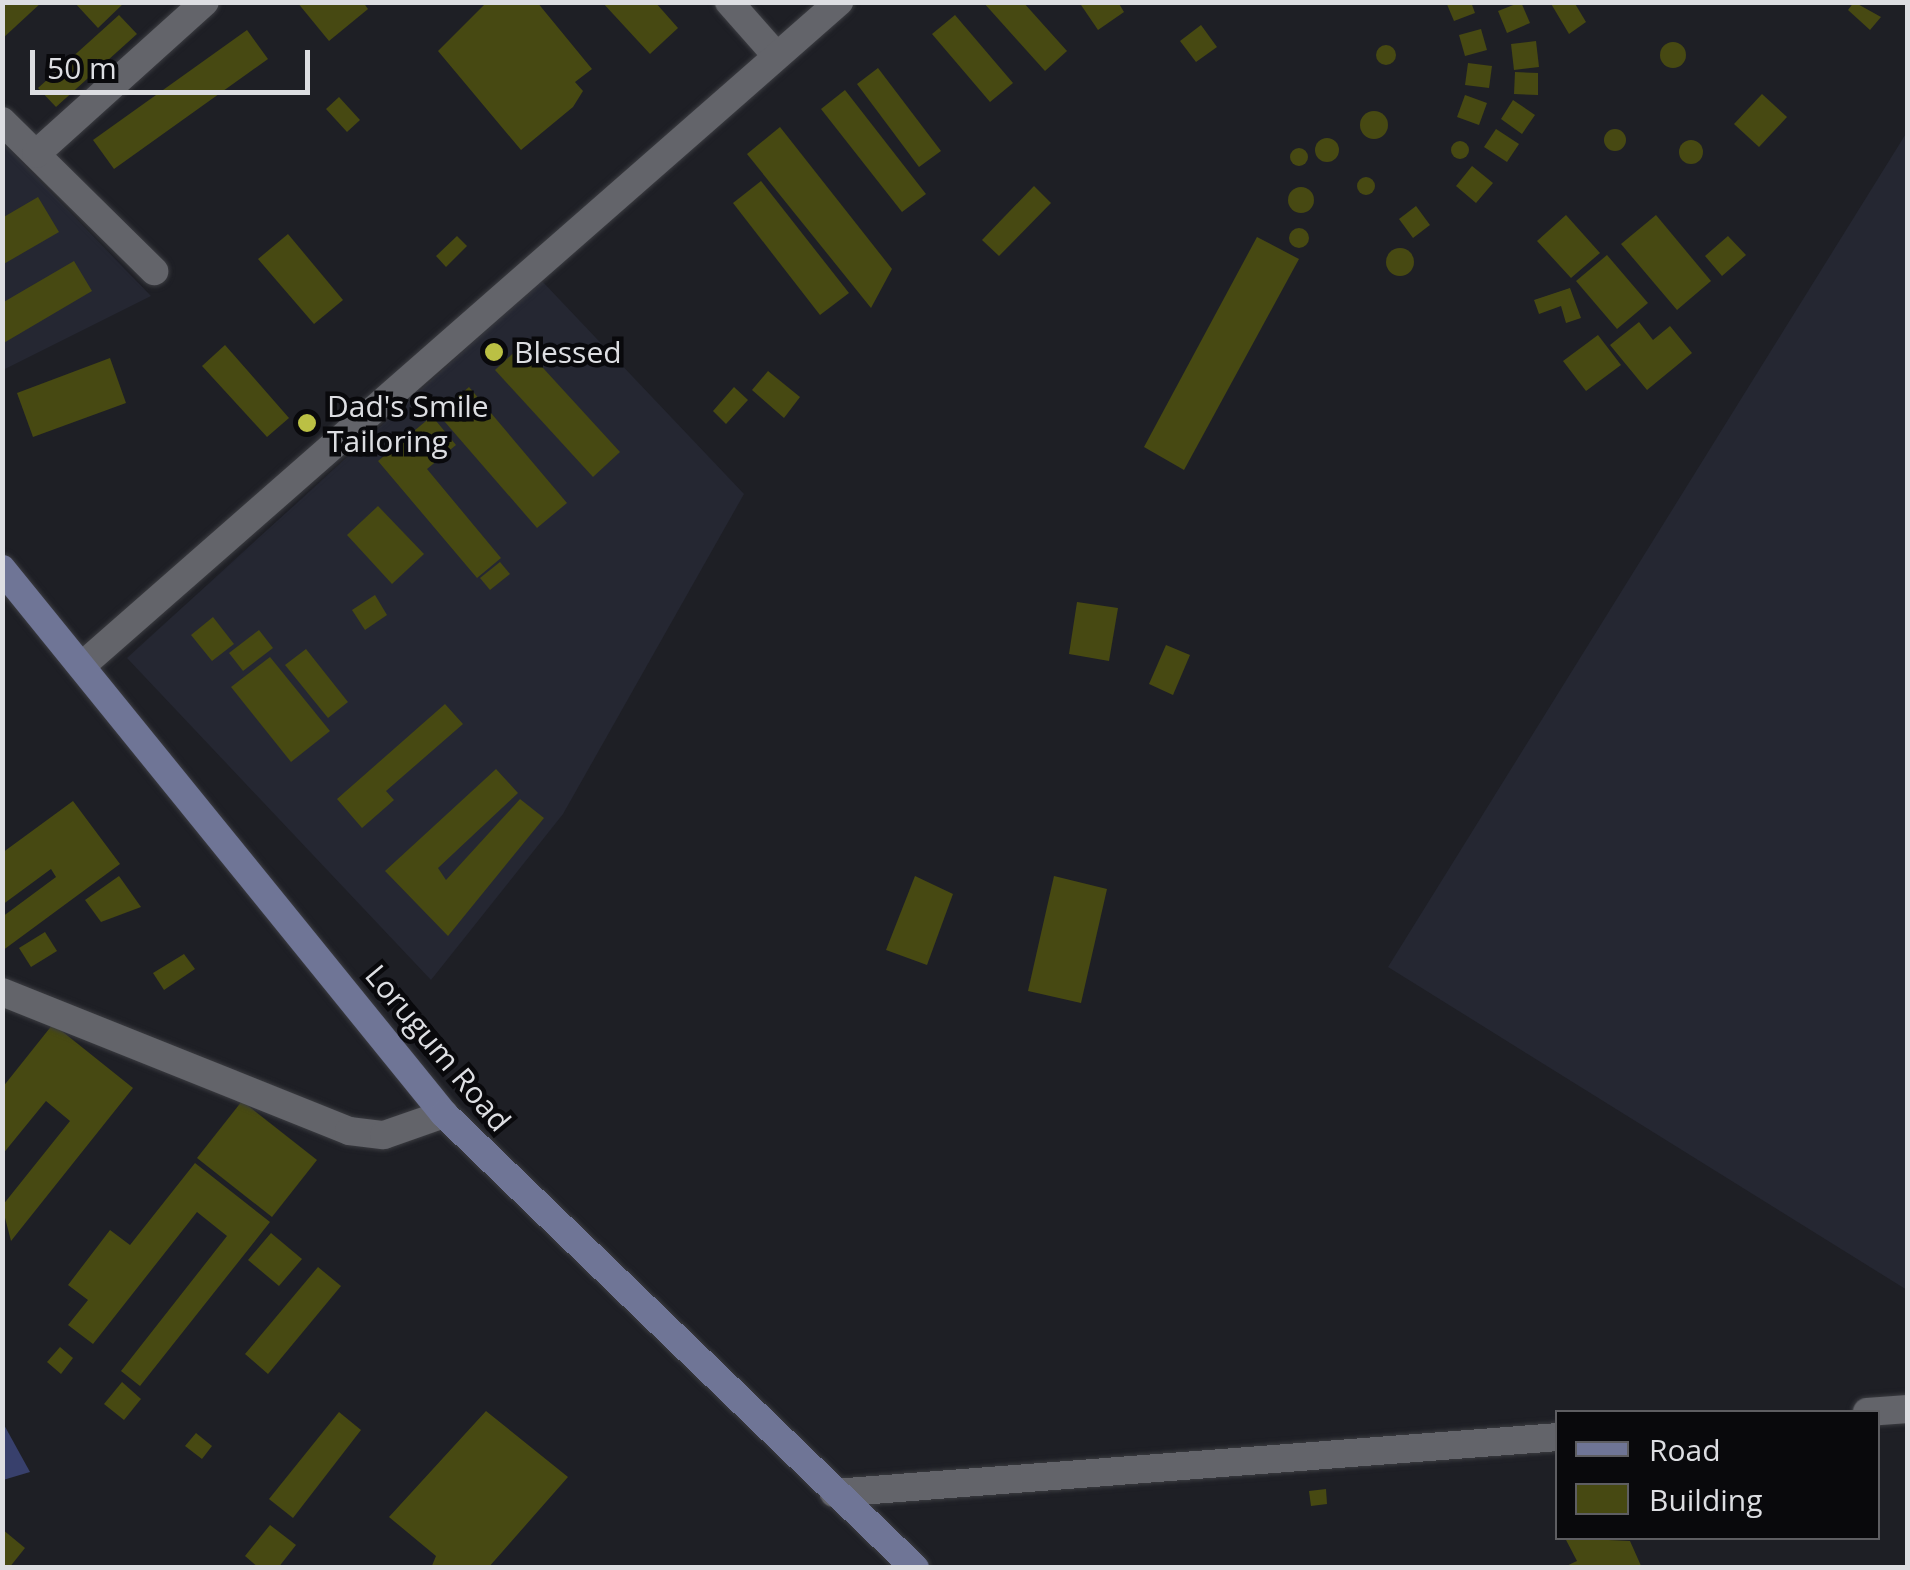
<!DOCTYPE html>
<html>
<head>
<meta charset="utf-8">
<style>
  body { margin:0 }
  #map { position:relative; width:1910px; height:1570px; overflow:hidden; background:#1e1f25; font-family:"Open Sans",sans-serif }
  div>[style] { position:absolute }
  .built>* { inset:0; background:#252732 }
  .green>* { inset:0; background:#38406c }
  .building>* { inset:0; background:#474912 }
  .round { border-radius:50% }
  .roads { filter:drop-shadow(0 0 2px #3b3c41) drop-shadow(0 0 2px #3b3c41) }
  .minor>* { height:28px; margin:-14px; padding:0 14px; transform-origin:14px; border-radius:14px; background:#63646a }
  .secondary>* { height:28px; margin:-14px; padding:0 14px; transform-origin:14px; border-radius:14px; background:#6f7596 }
  .dots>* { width:28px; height:28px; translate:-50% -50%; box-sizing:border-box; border:5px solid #09090c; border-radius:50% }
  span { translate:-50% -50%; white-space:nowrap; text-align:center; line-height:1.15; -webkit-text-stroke:9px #09090c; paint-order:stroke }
  .poi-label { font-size:30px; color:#dddee2 }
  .left { translate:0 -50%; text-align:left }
  .street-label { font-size:30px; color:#dddee2 }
  .frame { position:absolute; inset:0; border:5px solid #dddee2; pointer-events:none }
  .legend { position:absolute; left:1555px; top:1410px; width:325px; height:130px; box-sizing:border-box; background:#09090c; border:2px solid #5e5e62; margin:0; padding:12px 18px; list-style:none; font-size:30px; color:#dddee2 }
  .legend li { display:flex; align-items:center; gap:20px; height:50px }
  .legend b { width:50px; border:2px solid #5e5e62 }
  .scale { position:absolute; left:30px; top:50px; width:280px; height:45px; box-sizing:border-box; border:5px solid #dddee2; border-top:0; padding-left:12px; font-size:30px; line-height:35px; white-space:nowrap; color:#dddee2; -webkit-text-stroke:8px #09090c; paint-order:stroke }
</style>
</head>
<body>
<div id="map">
  <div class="built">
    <div style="clip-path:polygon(1907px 132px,1908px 1290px,1907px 1290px,1388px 967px)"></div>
    <div style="clip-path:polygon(3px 143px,151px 296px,3px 370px)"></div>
    <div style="clip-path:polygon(541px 280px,744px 494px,563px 814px,431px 980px,127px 658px)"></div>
  </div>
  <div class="green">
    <div style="clip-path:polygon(3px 1423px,30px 1472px,3px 1480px,2px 1480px)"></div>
  </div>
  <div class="building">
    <div style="clip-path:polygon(2px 2px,42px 2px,2px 39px)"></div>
    <div style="clip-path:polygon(74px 2px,125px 2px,98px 28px)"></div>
    <div style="clip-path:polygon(297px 2px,363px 2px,368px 9px,329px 41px)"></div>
    <div style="clip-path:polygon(487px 2px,537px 2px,592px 69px,575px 82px,583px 91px,573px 107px,521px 150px,438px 51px)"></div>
    <div style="clip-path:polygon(602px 2px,655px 2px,678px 28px,650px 54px)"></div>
    <div style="clip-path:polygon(983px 2px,1023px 2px,1067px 51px,1045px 71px)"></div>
    <div style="clip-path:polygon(1079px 2px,1118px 2px,1124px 12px,1098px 30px)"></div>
    <div style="clip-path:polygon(1446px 2px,1471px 2px,1475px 13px,1454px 21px)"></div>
    <div style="clip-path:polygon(1521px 2px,1530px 23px,1507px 33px,1498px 11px)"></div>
    <div style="clip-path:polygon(1550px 2px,1574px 2px,1586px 22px,1569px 34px)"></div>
    <div style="clip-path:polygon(1854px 2px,1881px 17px,1870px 30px,1848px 10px)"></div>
    <div style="clip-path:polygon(119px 15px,137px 34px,56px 107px,38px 88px)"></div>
    <div style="clip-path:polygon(955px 15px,1013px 83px,990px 102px,932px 34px)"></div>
    <div style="clip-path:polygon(1201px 25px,1217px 47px,1196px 62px,1180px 41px)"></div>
    <div style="clip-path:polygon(1481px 29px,1487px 50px,1465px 56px,1459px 35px)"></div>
    <div style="clip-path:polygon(247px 30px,268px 59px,114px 169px,93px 140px)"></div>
    <div style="clip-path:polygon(1536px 41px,1539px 67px,1514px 70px,1511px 44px)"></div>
    <div class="round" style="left:1660px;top:42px;width:26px;height:26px"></div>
    <div class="round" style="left:1376px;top:45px;width:20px;height:20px"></div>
    <div style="clip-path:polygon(1468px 63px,1492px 66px,1489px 88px,1465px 85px)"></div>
    <div style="clip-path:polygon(878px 68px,941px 151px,919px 167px,857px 84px)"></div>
    <div style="clip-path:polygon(1515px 72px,1538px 73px,1538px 95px,1514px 94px)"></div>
    <div style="clip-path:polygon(845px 90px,926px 194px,902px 212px,821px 109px)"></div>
    <div style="clip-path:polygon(1762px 94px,1787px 117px,1759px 147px,1734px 124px)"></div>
    <div style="clip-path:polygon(1465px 95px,1487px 103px,1479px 125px,1457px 117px)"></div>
    <div style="clip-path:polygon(339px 97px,360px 120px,347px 132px,326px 109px)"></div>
    <div style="clip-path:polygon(1513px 100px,1535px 115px,1522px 134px,1501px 119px)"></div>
    <div class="round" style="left:1360px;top:111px;width:28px;height:28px"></div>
    <div style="clip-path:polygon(780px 127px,892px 269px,871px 308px,747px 154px)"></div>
    <div class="round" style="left:1604px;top:129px;width:22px;height:22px"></div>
    <div style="clip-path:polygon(1496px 129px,1519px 144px,1507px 162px,1484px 147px)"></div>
    <div class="round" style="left:1315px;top:138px;width:24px;height:24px"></div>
    <div class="round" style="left:1679px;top:140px;width:24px;height:24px"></div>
    <div class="round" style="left:1451px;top:141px;width:18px;height:18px"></div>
    <div class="round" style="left:1290px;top:148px;width:18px;height:18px"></div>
    <div style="clip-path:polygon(1472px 166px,1493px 183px,1476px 203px,1456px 186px)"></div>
    <div class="round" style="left:1357px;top:177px;width:18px;height:18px"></div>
    <div style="clip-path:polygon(761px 181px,849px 293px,820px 315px,733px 203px)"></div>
    <div style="clip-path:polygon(1034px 186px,1051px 203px,999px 256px,982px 240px)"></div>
    <div class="round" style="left:1288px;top:187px;width:26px;height:26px"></div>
    <div style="clip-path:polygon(38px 197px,59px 232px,2px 265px,2px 218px)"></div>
    <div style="clip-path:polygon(1416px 206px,1430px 225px,1413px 238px,1399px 219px)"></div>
    <div style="clip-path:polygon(1566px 215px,1600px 253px,1571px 278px,1537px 241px)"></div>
    <div style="clip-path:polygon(1656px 215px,1711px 281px,1677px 310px,1621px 244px)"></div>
    <div class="round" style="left:1289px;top:228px;width:20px;height:20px"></div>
    <div style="clip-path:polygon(288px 234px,343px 300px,314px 324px,258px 259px)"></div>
    <div style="clip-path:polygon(457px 236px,467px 246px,446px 267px,436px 256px)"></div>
    <div style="clip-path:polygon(1728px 236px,1746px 255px,1722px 276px,1705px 256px)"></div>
    <div style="clip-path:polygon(1257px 237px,1299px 259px,1184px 470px,1144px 447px)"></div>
    <div class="round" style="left:1386px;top:248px;width:28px;height:28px"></div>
    <div style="clip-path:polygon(1607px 255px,1648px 303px,1617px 329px,1576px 281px)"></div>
    <div style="clip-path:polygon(74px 261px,92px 291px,2px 344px,2px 303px)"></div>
    <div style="clip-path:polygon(1570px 288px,1581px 318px,1566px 323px,1561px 306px,1539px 314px,1534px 300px)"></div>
    <div style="clip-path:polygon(1639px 322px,1653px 340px,1670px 326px,1692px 353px,1647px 390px,1610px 345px)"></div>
    <div style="clip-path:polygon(1598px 335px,1621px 365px,1586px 391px,1563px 361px)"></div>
    <div style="clip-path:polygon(225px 345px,289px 418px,267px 437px,202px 366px)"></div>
    <div style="clip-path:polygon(522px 345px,620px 452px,593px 477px,495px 370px)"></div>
    <div style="clip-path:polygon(110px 358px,126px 403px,33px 437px,17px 393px)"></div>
    <div style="clip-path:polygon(768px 371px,800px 397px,784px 418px,752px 390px)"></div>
    <div style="clip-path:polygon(469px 387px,567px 503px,537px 528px,438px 414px)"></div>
    <div style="clip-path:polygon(734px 387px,748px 400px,726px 424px,713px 411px)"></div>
    <div style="clip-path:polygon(432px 416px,456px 445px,427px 469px,501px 558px,477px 578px,378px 461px)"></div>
    <div style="clip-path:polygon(378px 506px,424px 554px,392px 584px,347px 535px)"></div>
    <div style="clip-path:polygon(500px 562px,510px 574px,490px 590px,480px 578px)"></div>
    <div style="clip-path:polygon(375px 595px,387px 615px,365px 630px,352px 610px)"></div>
    <div style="clip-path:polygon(1077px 602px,1118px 608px,1109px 661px,1069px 654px)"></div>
    <div style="clip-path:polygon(213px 617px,234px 644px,212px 661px,191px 635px)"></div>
    <div style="clip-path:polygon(259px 630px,273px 648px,243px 671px,229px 653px)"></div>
    <div style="clip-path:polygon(1166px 645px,1190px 655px,1173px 695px,1149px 684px)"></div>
    <div style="clip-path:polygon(306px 649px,348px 702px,328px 718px,285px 665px)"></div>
    <div style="clip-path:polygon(270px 657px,330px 731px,291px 762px,231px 687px)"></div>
    <div style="clip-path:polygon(445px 704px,463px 724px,386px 791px,394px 800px,362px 828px,337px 799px)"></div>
    <div style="clip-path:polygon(496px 769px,518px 793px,438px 868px,446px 880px,520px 799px,544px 818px,448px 936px,385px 871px)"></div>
    <div style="clip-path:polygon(73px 801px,120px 864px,2px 951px,2px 917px,56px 877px,51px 869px,2px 905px,2px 853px)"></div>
    <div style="clip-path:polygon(119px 876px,141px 907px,101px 922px,85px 900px)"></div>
    <div style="clip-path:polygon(915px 876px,953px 894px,927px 965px,886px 950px)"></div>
    <div style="clip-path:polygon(1054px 876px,1107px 889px,1081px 1003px,1028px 991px)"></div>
    <div style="clip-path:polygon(45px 932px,57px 951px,31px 967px,19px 948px)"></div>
    <div style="clip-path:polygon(184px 954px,195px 969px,164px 990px,153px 973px)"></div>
    <div style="clip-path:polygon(53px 1024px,133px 1088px,11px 1241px,2px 1206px,70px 1121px,46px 1101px,2px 1155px,2px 1088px)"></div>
    <div style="clip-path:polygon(242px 1101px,317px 1160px,272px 1217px,197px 1158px)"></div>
    <div style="clip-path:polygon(195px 1163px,270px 1222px,140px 1386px,121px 1371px,227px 1236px,197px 1212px,93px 1344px,68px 1325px,88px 1300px,68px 1285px,110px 1230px,130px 1245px)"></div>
    <div style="clip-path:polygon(271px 1233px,302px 1259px,279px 1286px,248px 1260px)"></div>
    <div style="clip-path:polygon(318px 1267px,341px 1286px,268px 1374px,245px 1354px)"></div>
    <div style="clip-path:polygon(60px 1347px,73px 1358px,61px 1374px,47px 1362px)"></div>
    <div style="clip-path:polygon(122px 1382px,141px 1399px,124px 1420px,104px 1404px)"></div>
    <div style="clip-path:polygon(486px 1411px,568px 1477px,488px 1568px,431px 1568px,436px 1556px,389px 1517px)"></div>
    <div style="clip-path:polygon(339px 1412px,361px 1430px,293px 1518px,269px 1499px)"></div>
    <div style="clip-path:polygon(196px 1433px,212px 1446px,202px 1459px,185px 1446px)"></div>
    <div style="clip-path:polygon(1326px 1489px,1327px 1504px,1311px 1506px,1309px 1491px)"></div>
    <div style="clip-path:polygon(270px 1525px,296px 1545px,278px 1568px,259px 1568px,245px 1556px)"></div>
    <div style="clip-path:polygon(2px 1529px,25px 1548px,9px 1568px,2px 1568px)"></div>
    <div style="clip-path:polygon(1565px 1538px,1630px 1541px,1642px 1568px,1562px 1568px,1577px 1561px)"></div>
  </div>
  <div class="roads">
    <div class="minor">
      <div style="left:729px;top:2px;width:69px;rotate:48.5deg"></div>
      <div style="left:2px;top:121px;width:214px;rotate:44.6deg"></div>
      <div style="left:36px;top:154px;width:227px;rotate:-42deg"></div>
      <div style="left:85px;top:663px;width:1003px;rotate:-41.24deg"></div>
      <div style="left:2px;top:992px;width:374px;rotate:21.8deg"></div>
      <div style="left:349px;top:1131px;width:35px;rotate:7deg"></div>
      <div style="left:384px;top:1135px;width:64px;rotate:-19.3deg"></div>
      <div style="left:1867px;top:1412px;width:41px;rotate:-4.2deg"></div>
      <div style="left:834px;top:1493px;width:726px;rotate:-4.42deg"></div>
    </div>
    <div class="secondary">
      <div style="left:2px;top:569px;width:702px;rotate:50.96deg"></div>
      <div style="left:444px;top:1114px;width:654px;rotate:43.95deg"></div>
    </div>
  </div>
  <div class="dots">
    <div style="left:494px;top:352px;background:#bbc044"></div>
    <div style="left:307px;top:423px;background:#bbc044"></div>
  </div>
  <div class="poi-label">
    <span class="left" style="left:514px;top:352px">Blessed</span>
    <span class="left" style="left:327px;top:423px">Dad's Smile<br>Tailoring</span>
  </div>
  <div class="street-label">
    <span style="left:438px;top:1048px;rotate:50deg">Lorugum Road</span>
  </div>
  <div class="frame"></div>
  <ul class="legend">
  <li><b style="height:12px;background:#6f7596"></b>Road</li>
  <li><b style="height:28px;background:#474912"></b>Building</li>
  </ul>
  <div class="scale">50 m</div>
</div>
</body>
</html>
